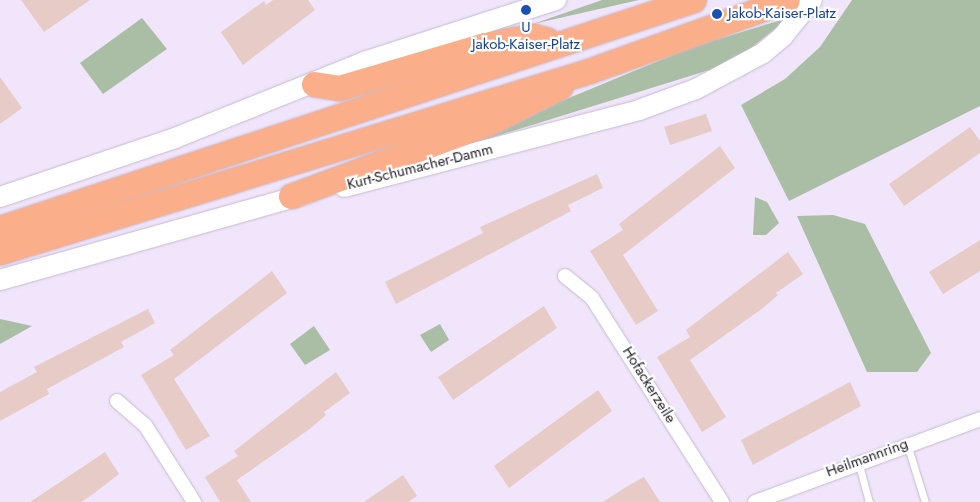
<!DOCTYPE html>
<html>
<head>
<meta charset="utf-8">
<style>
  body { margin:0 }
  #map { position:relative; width:980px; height:502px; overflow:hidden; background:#f0e5fb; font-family:Jost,sans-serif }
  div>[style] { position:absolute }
  .green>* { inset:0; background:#a9bea4 }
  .building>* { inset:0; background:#e7cbc6 }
  .roads { filter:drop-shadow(0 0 1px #c5bacf) drop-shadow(0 0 1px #c5bacf) }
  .lane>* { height:7px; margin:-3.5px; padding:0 3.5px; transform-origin:3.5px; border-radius:3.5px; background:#fff }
  .street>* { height:14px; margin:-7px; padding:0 7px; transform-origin:7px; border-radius:7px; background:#fff }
  .secondary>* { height:20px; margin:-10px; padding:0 10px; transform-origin:10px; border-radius:10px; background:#fff }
  .highway>* { height:25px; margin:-12.5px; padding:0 12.5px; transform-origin:12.5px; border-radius:12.5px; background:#faae89 }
  .dots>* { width:14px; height:14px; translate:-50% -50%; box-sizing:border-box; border:2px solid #fff; border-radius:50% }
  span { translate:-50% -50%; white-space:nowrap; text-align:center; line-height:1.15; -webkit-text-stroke:4.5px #fff; paint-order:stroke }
  .transit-label { font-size:15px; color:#164399 }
  .left { translate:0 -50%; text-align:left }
  .street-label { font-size:15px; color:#211d25 }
</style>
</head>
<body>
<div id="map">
  <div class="green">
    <div style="clip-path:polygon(602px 0,639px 0,533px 24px)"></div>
    <div style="clip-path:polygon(852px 0,980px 0,980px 106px,789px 201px,741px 105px,785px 79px,820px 47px)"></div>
    <div style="clip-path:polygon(142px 18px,167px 49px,103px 94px,80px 63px)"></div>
    <div style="clip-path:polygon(788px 18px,750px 49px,719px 67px,419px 160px,692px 47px)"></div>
    <div style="clip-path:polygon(755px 197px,767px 202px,779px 223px,766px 235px,753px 235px)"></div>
    <div style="clip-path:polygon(833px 215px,865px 224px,931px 353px,917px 372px,867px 372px,797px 216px)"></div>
    <div style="clip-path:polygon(0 319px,32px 326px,0 344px)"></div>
    <div style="clip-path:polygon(440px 324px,449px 340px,431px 352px,420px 335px)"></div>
    <div style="clip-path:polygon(314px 326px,330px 350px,305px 365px,290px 344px)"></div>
  </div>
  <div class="building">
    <div style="clip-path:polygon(21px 0,90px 0,44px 32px)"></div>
    <div style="clip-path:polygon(273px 0,308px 0,315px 10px,243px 65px,221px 32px,264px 1px,266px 5px)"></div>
    <div style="clip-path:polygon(0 77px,22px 108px,0 124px)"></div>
    <div style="clip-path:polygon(706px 114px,712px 131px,670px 145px,664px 127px)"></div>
    <div style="clip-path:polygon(970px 127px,980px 141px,980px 153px,904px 206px,889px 184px)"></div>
    <div style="clip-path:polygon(720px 146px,735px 168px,623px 255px,658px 311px,636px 325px,590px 251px,623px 230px,619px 224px)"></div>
    <div style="clip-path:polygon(597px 174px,603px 188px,568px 205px,571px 211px,396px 304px,385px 282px,483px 233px,480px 227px)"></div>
    <div style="clip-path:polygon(980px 240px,980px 271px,943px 294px,929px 272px)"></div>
    <div style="clip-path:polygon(788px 252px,803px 274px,776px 293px,778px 295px,763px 308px,690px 360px,726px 417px,702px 432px,657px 357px,690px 337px,686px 330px)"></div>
    <div style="clip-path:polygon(272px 271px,287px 293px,174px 379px,210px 436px,186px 450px,141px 375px,174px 355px,170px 350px)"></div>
    <div style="clip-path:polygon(544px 306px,557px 328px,453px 400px,438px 377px)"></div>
    <div style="clip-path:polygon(148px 309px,155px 323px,121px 342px,124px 347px,47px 389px,49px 394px,0 421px,0 392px,37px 372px,34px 367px)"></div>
    <div style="clip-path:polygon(336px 372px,350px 393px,324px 412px,326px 415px,311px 428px,237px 480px,251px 502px,220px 502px,205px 477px,238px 456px,234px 451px)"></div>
    <div style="clip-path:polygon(850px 382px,861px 406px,753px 465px,741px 440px)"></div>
    <div style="clip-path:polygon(598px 390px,612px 411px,509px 488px,494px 466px)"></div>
    <div style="clip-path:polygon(105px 452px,119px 474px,93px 494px,81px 502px,30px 502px)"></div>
    <div style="clip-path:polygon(403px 475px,417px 496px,408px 502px,364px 502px)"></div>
    <div style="clip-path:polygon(644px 477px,660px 502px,603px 502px,626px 487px)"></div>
  </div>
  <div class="roads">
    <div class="lane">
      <div style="left:907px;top:444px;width:61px;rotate:72.8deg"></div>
      <div style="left:858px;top:461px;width:42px;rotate:75deg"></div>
    </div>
    <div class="street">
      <div style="left:565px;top:276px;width:35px;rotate:39deg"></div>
      <div style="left:592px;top:298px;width:242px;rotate:57.5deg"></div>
      <div style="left:117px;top:401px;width:37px;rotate:41deg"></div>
      <div style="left:145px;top:425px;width:91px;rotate:57.5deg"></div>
      <div style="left:755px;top:502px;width:240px;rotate:-20.2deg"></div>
    </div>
    <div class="secondary">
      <div style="left:344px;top:187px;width:305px;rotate:-14.6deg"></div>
      <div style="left:639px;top:110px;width:61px;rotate:-20.2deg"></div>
      <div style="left:696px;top:89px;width:76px;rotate:-28.2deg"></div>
      <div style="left:763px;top:53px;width:26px;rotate:-40deg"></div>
      <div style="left:783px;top:36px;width:46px;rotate:-51.1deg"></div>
      <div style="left:0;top:197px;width:185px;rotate:-18.6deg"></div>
      <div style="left:175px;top:138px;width:204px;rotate:-21.9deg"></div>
      <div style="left:364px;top:62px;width:202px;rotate:-17.9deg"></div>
      <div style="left:0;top:280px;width:318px;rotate:-15.7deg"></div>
    </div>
    <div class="highway">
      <div style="left:314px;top:84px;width:25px;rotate:9deg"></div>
      <div style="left:339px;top:88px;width:152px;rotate:-16.4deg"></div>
      <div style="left:485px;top:45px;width:49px;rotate:-10.6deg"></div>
      <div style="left:533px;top:36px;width:15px;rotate:16deg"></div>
      <div style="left:291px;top:196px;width:208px;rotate:-20.3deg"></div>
      <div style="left:486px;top:124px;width:83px;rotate:-26.6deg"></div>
      <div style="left:0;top:228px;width:730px;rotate:-18.21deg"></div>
      <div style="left:0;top:252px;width:616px;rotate:-17.08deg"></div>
      <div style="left:589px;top:71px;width:210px;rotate:-19.7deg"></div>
    </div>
  </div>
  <div class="dots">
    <div style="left:526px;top:10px;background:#1a4fb4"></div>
    <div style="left:717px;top:14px;background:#1a4fb4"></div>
  </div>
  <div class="transit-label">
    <span class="left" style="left:728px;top:14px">Jakob-Kaiser-Platz</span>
    <span style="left:526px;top:36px">U<br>Jakob-Kaiser-Platz</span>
  </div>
  <div class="street-label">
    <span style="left:420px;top:167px;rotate:-14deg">Kurt-Schumacher-Damm</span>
    <span style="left:649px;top:385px;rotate:58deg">Hofackerzeile</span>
    <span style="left:867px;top:458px;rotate:-20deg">Heilmannring</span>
  </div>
</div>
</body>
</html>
